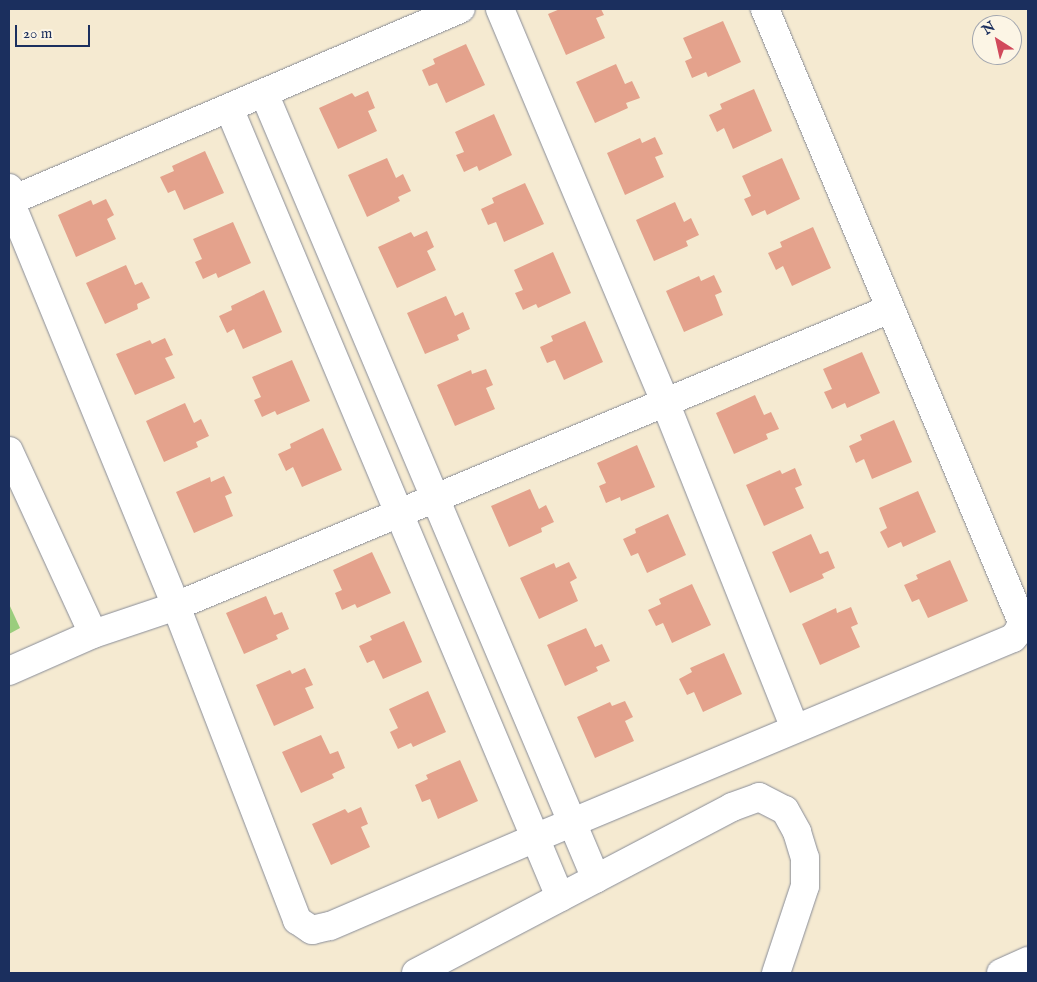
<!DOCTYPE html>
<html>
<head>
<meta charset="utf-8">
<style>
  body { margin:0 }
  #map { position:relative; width:1037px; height:982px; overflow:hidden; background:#f5ead1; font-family:"IM FELL English",serif }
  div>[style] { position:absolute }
  .green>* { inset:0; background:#9acd7d }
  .building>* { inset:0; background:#e4a28c }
  .roads { filter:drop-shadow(0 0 1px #888c98) drop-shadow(0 0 1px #888c98) }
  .minor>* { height:28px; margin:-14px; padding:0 14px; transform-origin:14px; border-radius:14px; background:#fff }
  span { translate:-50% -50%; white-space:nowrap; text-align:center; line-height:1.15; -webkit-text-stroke:4px #fcf5e5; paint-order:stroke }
  .frame { position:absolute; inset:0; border:10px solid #1b2f5e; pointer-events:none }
  .north { position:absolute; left:972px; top:15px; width:50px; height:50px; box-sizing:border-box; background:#fcf5e5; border:1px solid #a2a6af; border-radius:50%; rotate:325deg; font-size:14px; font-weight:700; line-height:20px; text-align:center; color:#1b2f5e }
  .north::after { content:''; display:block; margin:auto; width:18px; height:22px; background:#d1495b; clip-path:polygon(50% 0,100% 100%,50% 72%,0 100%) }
  .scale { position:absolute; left:15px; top:25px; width:75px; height:22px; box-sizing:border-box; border:2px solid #1b2f5e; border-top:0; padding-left:6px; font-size:15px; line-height:18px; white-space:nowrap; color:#1b2f5e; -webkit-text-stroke:4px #fcf5e5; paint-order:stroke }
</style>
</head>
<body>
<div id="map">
  <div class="green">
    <div style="clip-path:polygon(9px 604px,20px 628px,9px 634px)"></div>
  </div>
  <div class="building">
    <div style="clip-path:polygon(560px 9px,601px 9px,604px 15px,596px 18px,605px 38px,566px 55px,548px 14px)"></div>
    <div style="clip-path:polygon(723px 21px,741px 62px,708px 77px,706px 72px,692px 78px,685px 61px,692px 58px,683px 38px)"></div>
    <div style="clip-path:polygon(466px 44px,485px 85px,446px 103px,437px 83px,429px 86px,422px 70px,435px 64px,433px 59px)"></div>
    <div style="clip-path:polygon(616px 64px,625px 84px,632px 81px,640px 98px,626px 103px,628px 108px,595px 123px,576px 82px)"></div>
    <div style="clip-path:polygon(754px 89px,772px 131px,733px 149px,724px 128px,717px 132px,709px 115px,722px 109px,720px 104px)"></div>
    <div style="clip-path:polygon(368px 91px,375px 108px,368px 111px,377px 131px,338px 149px,319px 108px,352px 93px,355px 97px)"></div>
    <div style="clip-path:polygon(494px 114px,512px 155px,479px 171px,477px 166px,464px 172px,456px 155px,464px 152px,455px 132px)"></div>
    <div style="clip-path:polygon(655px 137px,663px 154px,655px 157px,664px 177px,625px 195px,607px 153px,640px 138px,642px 143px)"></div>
    <div style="clip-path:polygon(205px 151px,224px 193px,184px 210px,175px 190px,168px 193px,160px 177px,174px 171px,172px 166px)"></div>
    <div style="clip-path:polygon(387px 158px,396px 178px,403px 174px,411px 191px,398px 197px,400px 201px,367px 217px,348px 175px)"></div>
    <div style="clip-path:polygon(782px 158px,800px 199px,767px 215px,765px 210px,752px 216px,744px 199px,751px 196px,742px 176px)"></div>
    <div style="clip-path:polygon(525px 183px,544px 224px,504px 242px,496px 222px,488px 225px,481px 209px,494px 203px,492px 198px)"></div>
    <div style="clip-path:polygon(106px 199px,114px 215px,107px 219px,116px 239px,76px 257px,58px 215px,91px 200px,93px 205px)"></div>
    <div style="clip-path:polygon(675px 202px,684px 222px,691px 218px,699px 235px,686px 241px,688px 246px,654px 261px,636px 220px)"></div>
    <div style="clip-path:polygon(233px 222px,251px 263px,218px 278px,216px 273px,203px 279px,195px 262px,202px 259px,193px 239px)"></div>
    <div style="clip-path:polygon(813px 227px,831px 268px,792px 286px,783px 266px,776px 270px,768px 253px,782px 247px,780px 242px)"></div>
    <div style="clip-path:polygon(427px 231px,434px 247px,427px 251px,436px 270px,397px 288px,378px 247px,411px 232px,414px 237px)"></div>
    <div style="clip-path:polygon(553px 252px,571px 293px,538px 308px,536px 304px,523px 310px,515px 293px,523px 290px,514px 270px)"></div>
    <div style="clip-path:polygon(126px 265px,135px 285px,142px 282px,150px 298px,137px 304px,138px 309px,105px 324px,86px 283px)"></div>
    <div style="clip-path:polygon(714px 275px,722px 292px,715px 295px,723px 315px,684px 332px,666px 291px,699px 276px,701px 281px)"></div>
    <div style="clip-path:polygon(264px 290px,282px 332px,243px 349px,234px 329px,227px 333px,219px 316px,232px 310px,231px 306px)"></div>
    <div style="clip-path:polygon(446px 296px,455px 316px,463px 312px,470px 329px,457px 335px,459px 340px,425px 354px,407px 313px)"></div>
    <div style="clip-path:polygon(585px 321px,603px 362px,564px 380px,555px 360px,547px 363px,540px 347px,553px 341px,551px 336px)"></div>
    <div style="clip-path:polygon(165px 338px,173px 355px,165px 358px,175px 378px,135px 395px,116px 354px,150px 340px,152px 344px)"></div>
    <div style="clip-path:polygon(862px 352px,880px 393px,847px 408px,845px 403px,832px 409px,824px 392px,832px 389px,823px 369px)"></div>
    <div style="clip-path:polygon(292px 360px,310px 401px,277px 415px,275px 411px,262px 417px,254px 400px,261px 397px,252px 377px)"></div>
    <div style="clip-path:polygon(486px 369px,493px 385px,486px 388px,495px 409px,455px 426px,437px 385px,471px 370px,472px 374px)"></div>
    <div style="clip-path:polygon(755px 395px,764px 415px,771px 412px,779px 429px,766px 434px,768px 439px,734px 454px,716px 413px)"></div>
    <div style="clip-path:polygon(185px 403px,194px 423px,201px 419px,209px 436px,196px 442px,198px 447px,164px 462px,146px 421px)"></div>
    <div style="clip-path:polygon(894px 420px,912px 462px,872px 479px,864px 459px,856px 463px,849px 446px,862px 440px,860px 435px)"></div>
    <div style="clip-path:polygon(323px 428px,342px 470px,302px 487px,293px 467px,286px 471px,278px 454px,291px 448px,290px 444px)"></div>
    <div style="clip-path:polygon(637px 445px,655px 487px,621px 501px,620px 497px,606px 503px,599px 486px,606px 483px,597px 463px)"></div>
    <div style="clip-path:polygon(795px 468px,802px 485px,795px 488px,804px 508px,764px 526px,746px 485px,780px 470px,782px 474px)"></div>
    <div style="clip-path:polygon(224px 476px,232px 493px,225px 496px,233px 516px,194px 533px,176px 492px,210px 477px,211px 482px)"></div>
    <div style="clip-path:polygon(530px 489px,539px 509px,546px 505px,554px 522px,541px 528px,542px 532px,509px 547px,491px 506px)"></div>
    <div style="clip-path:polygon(918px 491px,936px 532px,903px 547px,901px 542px,888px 548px,880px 532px,887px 528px,879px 508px)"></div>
    <div style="clip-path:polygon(668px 514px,686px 555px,647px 573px,638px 553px,631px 556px,623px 539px,636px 533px,635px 529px)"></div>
    <div style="clip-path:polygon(811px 534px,820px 554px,828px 551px,835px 568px,822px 574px,824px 578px,790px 593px,772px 552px)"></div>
    <div style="clip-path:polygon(372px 552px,391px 593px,357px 608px,355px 604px,342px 610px,335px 593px,342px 590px,333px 570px)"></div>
    <div style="clip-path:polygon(950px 560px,968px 601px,928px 618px,919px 599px,912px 602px,904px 585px,918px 579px,916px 575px)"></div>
    <div style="clip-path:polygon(569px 562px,577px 578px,570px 582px,578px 601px,539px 619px,520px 578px,554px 563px,556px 568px)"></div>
    <div style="clip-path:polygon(692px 584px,711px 625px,672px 643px,663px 623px,656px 626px,648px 610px,661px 604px,659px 599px)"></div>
    <div style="clip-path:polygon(266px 596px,274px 615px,282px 612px,289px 629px,276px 635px,278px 639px,244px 654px,226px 613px)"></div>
    <div style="clip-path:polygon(851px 607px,858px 624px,851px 627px,860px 647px,820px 665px,802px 624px,836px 608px,837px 613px)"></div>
    <div style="clip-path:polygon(404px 621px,422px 662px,383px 679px,374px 660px,367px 663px,359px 646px,372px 640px,370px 636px)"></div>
    <div style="clip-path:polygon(586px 628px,595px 647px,602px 644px,610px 661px,596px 667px,598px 671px,565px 686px,547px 645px)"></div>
    <div style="clip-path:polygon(724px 653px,742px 694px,703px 712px,694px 692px,687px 695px,679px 679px,692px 672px,690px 668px)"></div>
    <div style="clip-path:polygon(305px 668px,313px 685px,305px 688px,314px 708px,274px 726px,256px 685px,290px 670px,292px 674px)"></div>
    <div style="clip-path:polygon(428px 691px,446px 732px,413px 747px,411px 743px,398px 749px,390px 732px,398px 728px,389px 709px)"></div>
    <div style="clip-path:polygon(625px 701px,633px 717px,625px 721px,634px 741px,595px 758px,577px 717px,610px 702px,612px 706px)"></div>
    <div style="clip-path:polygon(321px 735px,330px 754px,338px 751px,345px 768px,332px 774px,334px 778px,301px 793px,282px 752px)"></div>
    <div style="clip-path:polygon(460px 760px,478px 801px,438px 819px,430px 799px,422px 802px,415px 785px,428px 779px,426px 775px)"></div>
    <div style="clip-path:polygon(361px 807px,368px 824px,361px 827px,370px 847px,331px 865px,312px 824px,345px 809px,348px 813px)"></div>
  </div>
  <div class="roads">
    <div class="minor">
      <div style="left:500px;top:9px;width:426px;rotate:67.2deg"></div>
      <div style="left:665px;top:402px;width:351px;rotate:68.3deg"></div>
      <div style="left:264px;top:93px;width:853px;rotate:67.1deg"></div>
      <div style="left:229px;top:108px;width:856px;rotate:67.24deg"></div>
      <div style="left:9px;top:188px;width:13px;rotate:86deg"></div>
      <div style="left:10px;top:201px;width:438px;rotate:67.7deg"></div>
      <div style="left:176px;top:606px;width:337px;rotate:68.9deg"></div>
      <div style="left:297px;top:920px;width:18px;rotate:34deg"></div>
      <div style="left:312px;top:930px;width:18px;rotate:-13deg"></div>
      <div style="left:330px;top:926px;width:223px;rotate:-23.2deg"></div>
      <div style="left:535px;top:838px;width:518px;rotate:-22.7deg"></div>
      <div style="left:1013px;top:638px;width:8px;rotate:-50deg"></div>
      <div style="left:1018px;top:632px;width:11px;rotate:-68deg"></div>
      <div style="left:1022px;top:622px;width:665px;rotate:-112.75deg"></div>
      <div style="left:10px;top:201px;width:490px;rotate:-23.1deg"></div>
      <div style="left:9px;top:451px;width:201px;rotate:65.3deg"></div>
      <div style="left:9px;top:671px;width:92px;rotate:-23.8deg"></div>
      <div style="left:93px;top:634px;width:88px;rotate:-18.6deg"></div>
      <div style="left:176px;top:606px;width:773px;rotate:-22.59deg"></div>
      <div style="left:416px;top:973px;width:357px;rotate:-27.7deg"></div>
      <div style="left:732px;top:807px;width:29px;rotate:-20deg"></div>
      <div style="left:759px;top:797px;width:29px;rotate:27deg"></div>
      <div style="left:785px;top:810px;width:25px;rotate:61deg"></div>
      <div style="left:797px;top:832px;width:27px;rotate:73deg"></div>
      <div style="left:805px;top:858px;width:28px;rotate:90deg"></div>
      <div style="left:805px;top:886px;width:92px;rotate:108.4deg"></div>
      <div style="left:1001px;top:973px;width:30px;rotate:-24deg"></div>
    </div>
  </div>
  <div class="frame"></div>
  <div class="north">N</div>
  <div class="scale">20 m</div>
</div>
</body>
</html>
